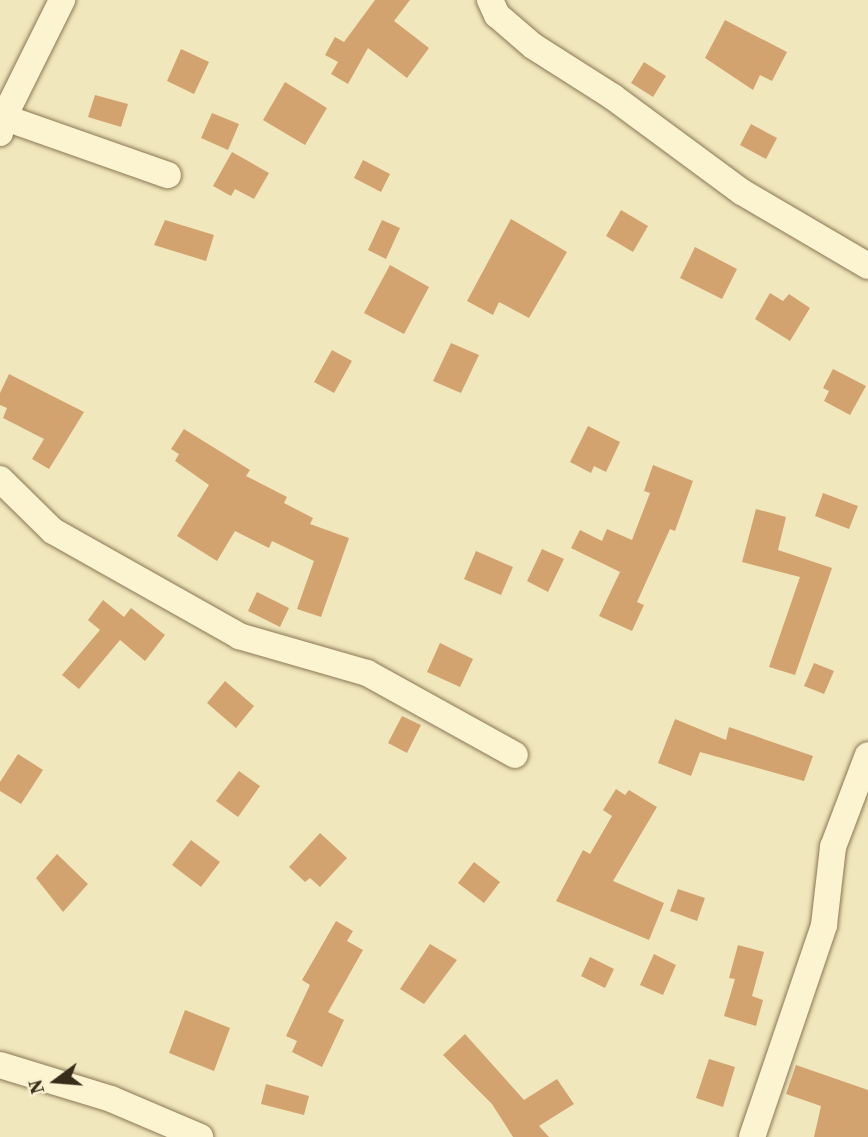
<!DOCTYPE html>
<html>
<head>
<meta charset="utf-8">
<style>
  body { margin:0 }
  #map { position:relative; width:868px; height:1137px; overflow:hidden; background:#f1e7bc; font-family:"Source Serif 4",serif }
  div>[style] { position:absolute }
  .building>* { inset:0; background:#d3a36f }
  .roads { filter:drop-shadow(0 0 2px #8a7754) drop-shadow(0 0 2px #8a7754) }
  .minor>* { height:26px; margin:-13px; padding:0 13px; transform-origin:13px; border-radius:13px; background:#fcf3d0 }
  span { translate:-50% -50%; white-space:nowrap; text-align:center; line-height:1.15; -webkit-text-stroke:5px #f8f0cd; paint-order:stroke }
  .north { position:absolute; left:21px; top:1046px; width:70px; height:70px; -webkit-text-stroke:5px #f8f0cd; paint-order:stroke; rotate:254deg; font-size:19px; font-weight:700; line-height:28px; text-align:center; color:#382c1b }
  .north::after { content:''; display:block; margin:auto; width:24px; height:32px; background:#382c1b; clip-path:polygon(50% 0,100% 100%,50% 72%,0 100%) }
</style>
</head>
<body>
<div id="map">
  <div class="building">
    <div style="clip-path:polygon(375px 0,410px 0,394px 21px,429px 48px,407px 78px,368px 48px,348px 84px,331px 74px,338px 62px,325px 55px,335px 37px,344px 42px)"></div>
    <div style="clip-path:polygon(725px 20px,787px 52px,772px 81px,760px 75px,753px 90px,705px 58px)"></div>
    <div style="clip-path:polygon(181px 49px,209px 62px,194px 94px,167px 81px)"></div>
    <div style="clip-path:polygon(644px 62px,666px 76px,653px 97px,631px 83px)"></div>
    <div style="clip-path:polygon(285px 82px,327px 108px,305px 145px,263px 120px)"></div>
    <div style="clip-path:polygon(95px 95px,128px 104px,121px 127px,88px 117px)"></div>
    <div style="clip-path:polygon(212px 113px,239px 124px,228px 150px,201px 138px)"></div>
    <div style="clip-path:polygon(751px 124px,777px 138px,766px 159px,740px 145px)"></div>
    <div style="clip-path:polygon(232px 152px,269px 173px,254px 199px,235px 189px,231px 196px,213px 186px)"></div>
    <div style="clip-path:polygon(363px 160px,390px 174px,381px 192px,354px 178px)"></div>
    <div style="clip-path:polygon(621px 210px,648px 226px,633px 252px,606px 236px)"></div>
    <div style="clip-path:polygon(511px 219px,567px 252px,529px 318px,499px 302px,493px 315px,467px 301px)"></div>
    <div style="clip-path:polygon(165px 220px,214px 235px,206px 261px,154px 245px)"></div>
    <div style="clip-path:polygon(382px 220px,400px 228px,386px 259px,368px 250px)"></div>
    <div style="clip-path:polygon(695px 247px,737px 269px,722px 299px,680px 278px)"></div>
    <div style="clip-path:polygon(390px 265px,429px 287px,404px 334px,364px 313px)"></div>
    <div style="clip-path:polygon(770px 293px,783px 301px,789px 294px,810px 308px,790px 341px,755px 319px)"></div>
    <div style="clip-path:polygon(451px 343px,479px 355px,461px 393px,433px 381px)"></div>
    <div style="clip-path:polygon(332px 350px,352px 361px,334px 393px,314px 382px)"></div>
    <div style="clip-path:polygon(833px 369px,866px 386px,850px 415px,824px 401px,829px 391px,823px 388px)"></div>
    <div style="clip-path:polygon(9px 374px,84px 412px,49px 469px,32px 459px,44px 439px,3px 418px,7px 408px,0 405px,0 393px)"></div>
    <div style="clip-path:polygon(588px 426px,620px 442px,606px 472px,594px 466px,591px 473px,570px 462px)"></div>
    <div style="clip-path:polygon(184px 429px,250px 470px,246px 476px,287px 497px,284px 503px,313px 518px,310px 524px,349px 538px,321px 617px,297px 609px,314px 561px,272px 541px,269px 548px,235px 531px,217px 561px,177px 536px,209px 485px,175px 461px,179px 454px,171px 449px)"></div>
    <div style="clip-path:polygon(653px 465px,693px 481px,675px 531px,670px 529px,637px 602px,644px 605px,632px 631px,599px 616px,620px 572px,571px 548px,580px 530px,602px 541px,607px 529px,632px 540px,650px 493px,644px 491px)"></div>
    <div style="clip-path:polygon(823px 493px,858px 506px,849px 529px,815px 516px)"></div>
    <div style="clip-path:polygon(756px 509px,786px 517px,778px 550px,832px 568px,795px 675px,769px 667px,800px 577px,742px 562px)"></div>
    <div style="clip-path:polygon(542px 549px,564px 559px,548px 592px,527px 581px)"></div>
    <div style="clip-path:polygon(476px 551px,513px 567px,501px 595px,464px 579px)"></div>
    <div style="clip-path:polygon(257px 592px,289px 608px,280px 627px,248px 611px)"></div>
    <div style="clip-path:polygon(103px 600px,124px 617px,131px 608px,165px 635px,145px 661px,120px 640px,79px 689px,62px 675px,100px 630px,88px 620px)"></div>
    <div style="clip-path:polygon(440px 643px,473px 659px,460px 687px,427px 672px)"></div>
    <div style="clip-path:polygon(814px 663px,834px 671px,824px 694px,804px 686px)"></div>
    <div style="clip-path:polygon(225px 681px,254px 706px,236px 728px,207px 703px)"></div>
    <div style="clip-path:polygon(402px 716px,421px 725px,407px 753px,388px 743px)"></div>
    <div style="clip-path:polygon(675px 719px,726px 740px,729px 727px,813px 756px,804px 781px,700px 752px,691px 776px,658px 763px)"></div>
    <div style="clip-path:polygon(18px 754px,43px 770px,21px 804px,0 791px,0 782px)"></div>
    <div style="clip-path:polygon(239px 771px,260px 786px,238px 817px,216px 801px)"></div>
    <div style="clip-path:polygon(616px 789px,625px 795px,629px 790px,657px 807px,613px 881px,664px 903px,649px 940px,556px 901px,583px 850px,590px 854px,612px 816px,603px 810px)"></div>
    <div style="clip-path:polygon(320px 833px,347px 858px,320px 887px,310px 878px,305px 882px,289px 867px)"></div>
    <div style="clip-path:polygon(191px 840px,220px 862px,201px 887px,172px 865px)"></div>
    <div style="clip-path:polygon(57px 854px,88px 884px,63px 912px,36px 878px)"></div>
    <div style="clip-path:polygon(474px 862px,500px 882px,484px 903px,458px 883px)"></div>
    <div style="clip-path:polygon(678px 889px,705px 898px,697px 921px,670px 911px)"></div>
    <div style="clip-path:polygon(336px 921px,353px 931px,347px 941px,363px 950px,328px 1012px,344px 1020px,322px 1067px,292px 1052px,297px 1041px,286px 1036px,310px 985px,302px 980px)"></div>
    <div style="clip-path:polygon(430px 944px,457px 960px,424px 1004px,400px 989px)"></div>
    <div style="clip-path:polygon(738px 945px,764px 952px,752px 996px,763px 1000px,756px 1026px,724px 1016px,735px 979px,729px 978px)"></div>
    <div style="clip-path:polygon(654px 954px,676px 965px,663px 995px,640px 985px)"></div>
    <div style="clip-path:polygon(590px 957px,614px 969px,605px 988px,581px 976px)"></div>
    <div style="clip-path:polygon(185px 1010px,230px 1028px,214px 1071px,169px 1053px)"></div>
    <div style="clip-path:polygon(465px 1034px,524px 1100px,557px 1079px,574px 1104px,539px 1126px,549px 1137px,513px 1137px,492px 1104px,443px 1055px)"></div>
    <div style="clip-path:polygon(709px 1059px,735px 1067px,723px 1107px,696px 1098px)"></div>
    <div style="clip-path:polygon(796px 1065px,868px 1090px,868px 1137px,814px 1137px,821px 1106px,786px 1094px)"></div>
    <div style="clip-path:polygon(266px 1084px,309px 1096px,304px 1115px,261px 1104px)"></div>
  </div>
  <div class="roads">
    <div class="minor">
      <div style="left:490px;top:0;width:17px;rotate:65deg"></div>
      <div style="left:497px;top:15px;width:48px;rotate:40.7deg"></div>
      <div style="left:533px;top:46px;width:95px;rotate:32.5deg"></div>
      <div style="left:613px;top:97px;width:160px;rotate:36.4deg"></div>
      <div style="left:742px;top:192px;width:146px;rotate:30.4deg"></div>
      <div style="left:0;top:116px;width:178px;rotate:19.4deg"></div>
      <div style="left:0;top:133px;width:16px;rotate:-76deg"></div>
      <div style="left:4px;top:117px;width:131px;rotate:-63.6deg"></div>
      <div style="left:0;top:479px;width:74px;rotate:44.5deg"></div>
      <div style="left:53px;top:531px;width:214px;rotate:29.4deg"></div>
      <div style="left:239px;top:636px;width:133px;rotate:16.1deg"></div>
      <div style="left:367px;top:673px;width:169px;rotate:29deg"></div>
      <div style="left:0;top:1065px;width:116px;rotate:17deg"></div>
      <div style="left:111px;top:1099px;width:97px;rotate:23.1deg"></div>
      <div style="left:752px;top:1137px;width:224px;rotate:-71.2deg"></div>
      <div style="left:824px;top:925px;width:79px;rotate:-83.4deg"></div>
      <div style="left:833px;top:847px;width:98px;rotate:-69.2deg"></div>
    </div>
  </div>
  <div class="north">N</div>
</div>
</body>
</html>
